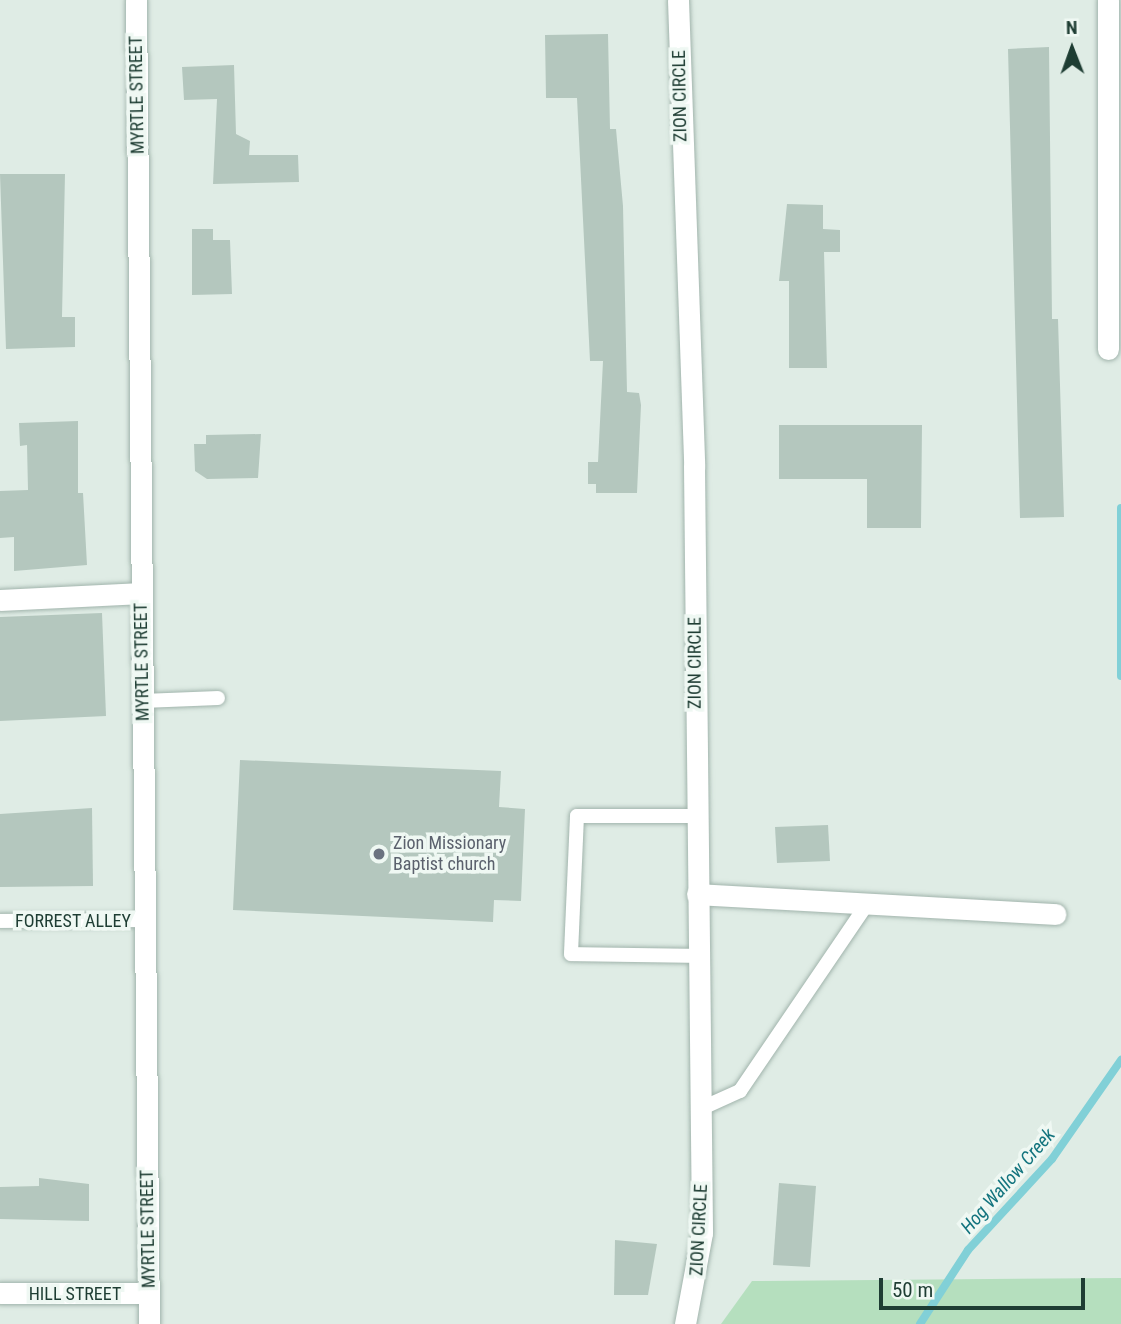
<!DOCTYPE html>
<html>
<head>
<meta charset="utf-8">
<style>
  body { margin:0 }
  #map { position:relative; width:1121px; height:1324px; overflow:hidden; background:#dfece5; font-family:"Roboto Condensed",sans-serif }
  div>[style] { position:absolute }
  .green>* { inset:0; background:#b5dfbe }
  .stream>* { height:8px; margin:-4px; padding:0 4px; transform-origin:4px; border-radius:4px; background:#81d0d7 }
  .building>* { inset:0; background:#b4c7be }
  .roads { filter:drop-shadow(0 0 2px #a1b4ac) drop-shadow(0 0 2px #a1b4ac) }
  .lane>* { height:14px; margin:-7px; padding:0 7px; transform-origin:7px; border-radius:7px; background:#fff }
  .street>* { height:21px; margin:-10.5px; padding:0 10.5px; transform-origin:10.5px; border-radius:10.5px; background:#fff }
  .dots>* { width:19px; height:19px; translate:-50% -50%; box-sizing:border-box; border:4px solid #eff8f3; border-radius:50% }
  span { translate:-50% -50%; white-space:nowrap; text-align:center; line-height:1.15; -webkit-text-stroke:7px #eff8f3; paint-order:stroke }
  .street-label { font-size:18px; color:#1e3d33 }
  .worship-label { font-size:18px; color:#5b616d }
  .left { translate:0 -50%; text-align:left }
  .water-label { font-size:19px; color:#13747e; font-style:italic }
  .north { position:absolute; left:1037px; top:14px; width:70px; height:70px; -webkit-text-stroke:5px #eff8f3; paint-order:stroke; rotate:359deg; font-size:19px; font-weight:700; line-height:28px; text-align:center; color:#1e3d33 }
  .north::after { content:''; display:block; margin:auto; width:24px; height:32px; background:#1e3d33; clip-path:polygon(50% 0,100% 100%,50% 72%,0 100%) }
  .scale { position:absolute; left:879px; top:1278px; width:206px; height:32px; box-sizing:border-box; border:4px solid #1e3d33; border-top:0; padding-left:9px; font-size:21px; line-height:24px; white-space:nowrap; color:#1e3d33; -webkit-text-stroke:5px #eff8f3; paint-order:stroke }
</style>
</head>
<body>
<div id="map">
  <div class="green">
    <div style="clip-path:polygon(1121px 1278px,1121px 1324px,721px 1324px,752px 1281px)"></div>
  </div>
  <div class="stream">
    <div style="left:1121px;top:508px;width:168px;rotate:90deg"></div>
    <div style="left:920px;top:1324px;width:88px;rotate:-57deg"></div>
    <div style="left:968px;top:1250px;width:124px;rotate:-47.3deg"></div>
    <div style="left:1052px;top:1159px;width:121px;rotate:-55.1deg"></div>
  </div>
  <div class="building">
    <div style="clip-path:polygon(608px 34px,610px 129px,616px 129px,623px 206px,627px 392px,639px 393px,641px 405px,637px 493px,596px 493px,596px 484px,588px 484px,588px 462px,598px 462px,603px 361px,590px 361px,577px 98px,546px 98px,545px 35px)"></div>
    <div style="clip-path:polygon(1049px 47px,1052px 319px,1058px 319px,1064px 517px,1020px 518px,1008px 49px)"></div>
    <div style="clip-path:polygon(234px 65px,236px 134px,250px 141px,249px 155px,298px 155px,299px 182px,213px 184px,217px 99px,184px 100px,182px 67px)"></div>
    <div style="clip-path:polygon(0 174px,65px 174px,62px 317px,75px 317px,75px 347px,6px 349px)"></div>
    <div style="clip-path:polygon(787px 204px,823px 205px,823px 229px,840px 230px,840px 252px,824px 252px,827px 368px,789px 368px,789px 281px,779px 281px)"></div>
    <div style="clip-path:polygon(192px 229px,213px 229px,213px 240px,230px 240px,232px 294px,192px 295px)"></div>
    <div style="clip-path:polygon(78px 421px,78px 493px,83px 493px,87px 565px,14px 571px,14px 537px,0 538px,0 491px,28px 490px,27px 445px,20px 446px,19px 423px)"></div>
    <div style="clip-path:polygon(779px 425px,922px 425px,921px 528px,867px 528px,867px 479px,779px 479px)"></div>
    <div style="clip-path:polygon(261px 434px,258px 478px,207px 479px,195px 471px,194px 444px,206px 444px,206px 435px)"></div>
    <div style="clip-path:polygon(102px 613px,106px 716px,0 721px,0 617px)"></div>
    <div style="clip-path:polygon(240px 760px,501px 771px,499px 807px,525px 809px,521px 901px,494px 900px,493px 922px,233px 910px)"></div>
    <div style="clip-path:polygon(92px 808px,93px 886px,0 887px,0 814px)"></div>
    <div style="clip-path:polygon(828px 825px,830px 861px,777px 863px,775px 827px)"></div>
    <div style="clip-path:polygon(39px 1178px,89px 1184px,89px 1221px,0 1219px,0 1187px,39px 1186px)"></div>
    <div style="clip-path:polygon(779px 1183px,816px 1186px,810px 1267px,773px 1265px)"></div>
    <div style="clip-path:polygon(615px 1240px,657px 1244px,648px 1295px,614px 1295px)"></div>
  </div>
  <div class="roads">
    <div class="lane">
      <div style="left:143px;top:701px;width:75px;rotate:-2.3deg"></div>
      <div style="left:696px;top:816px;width:119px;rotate:180deg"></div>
      <div style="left:577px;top:816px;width:138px;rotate:92.5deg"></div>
      <div style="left:571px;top:954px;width:127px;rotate:0.9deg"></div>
      <div style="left:0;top:921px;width:145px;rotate:-0.4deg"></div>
      <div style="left:700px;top:1109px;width:44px;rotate:-24.2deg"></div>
      <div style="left:740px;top:1091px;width:227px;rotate:-55.8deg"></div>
    </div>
    <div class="street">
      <div style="left:136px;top:0;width:1324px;rotate:89.44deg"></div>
      <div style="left:678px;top:0;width:466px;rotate:88deg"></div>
      <div style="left:694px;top:466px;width:767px;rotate:89.4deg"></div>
      <div style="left:702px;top:1233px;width:93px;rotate:100.6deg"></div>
      <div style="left:1108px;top:349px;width:349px;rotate:-90deg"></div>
      <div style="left:0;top:600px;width:142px;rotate:-2.8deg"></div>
      <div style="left:697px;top:894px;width:359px;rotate:3.2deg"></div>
      <div style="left:0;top:1293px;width:149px"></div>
    </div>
  </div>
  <div class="dots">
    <div style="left:379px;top:854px;background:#6b7280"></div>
  </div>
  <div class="street-label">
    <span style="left:137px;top:95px;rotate:-91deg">MYRTLE STREET</span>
    <span style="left:680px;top:96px;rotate:-91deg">ZION CIRCLE</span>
    <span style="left:142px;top:662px;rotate:-91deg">MYRTLE STREET</span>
    <span style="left:695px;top:663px;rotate:-90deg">ZION CIRCLE</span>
    <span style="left:73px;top:921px">FORREST ALLEY</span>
    <span style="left:148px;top:1229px;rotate:-91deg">MYRTLE STREET</span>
    <span style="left:699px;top:1230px;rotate:-87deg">ZION CIRCLE</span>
    <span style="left:75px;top:1294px">HILL STREET</span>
  </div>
  <div class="worship-label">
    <span class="left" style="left:393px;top:854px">Zion Missionary<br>Baptist church</span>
  </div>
  <div class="water-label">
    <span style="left:1008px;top:1181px;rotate:-49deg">Hog Wallow Creek</span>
  </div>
  <div class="north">N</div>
  <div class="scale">50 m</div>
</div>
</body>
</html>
